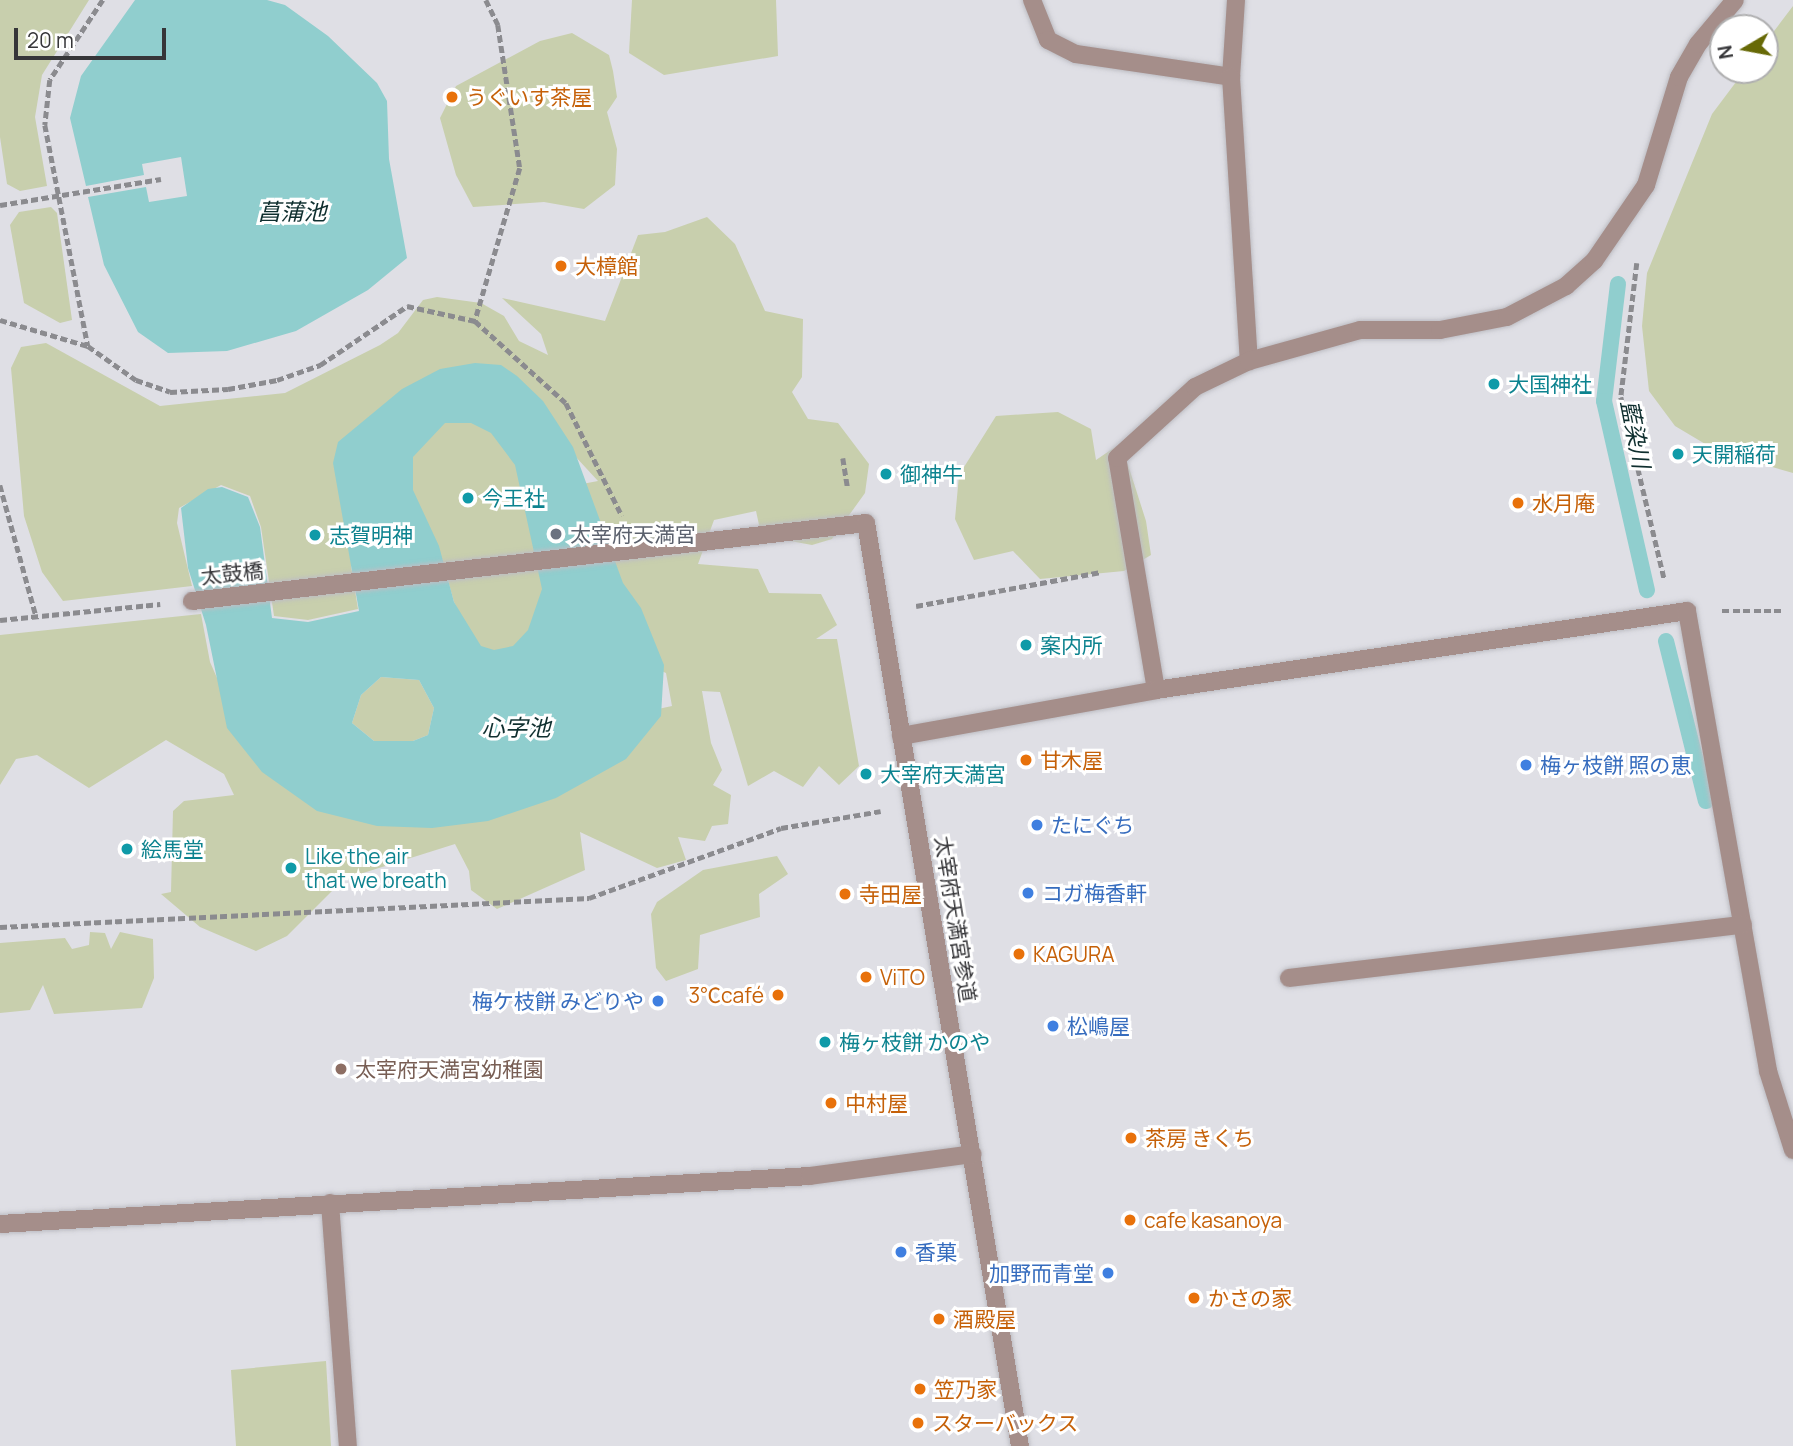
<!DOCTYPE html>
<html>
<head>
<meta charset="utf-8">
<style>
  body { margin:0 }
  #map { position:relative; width:1793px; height:1446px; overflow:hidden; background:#dfdfe5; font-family:Manrope,"Noto Sans JP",sans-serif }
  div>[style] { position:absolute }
  .green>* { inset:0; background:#c8cfad }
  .water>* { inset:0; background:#90cece }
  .stream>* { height:16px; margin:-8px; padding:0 8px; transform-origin:8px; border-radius:8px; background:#90cece }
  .path>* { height:4.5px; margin-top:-2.25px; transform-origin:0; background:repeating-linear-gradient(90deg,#8b8b8f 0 7px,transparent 0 10.5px) }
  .roads { filter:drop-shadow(0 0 2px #bdbdc3) drop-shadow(0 0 2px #bdbdc3) }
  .minor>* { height:18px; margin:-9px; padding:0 9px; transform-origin:9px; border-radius:9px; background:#a58e8a }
  .dots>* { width:19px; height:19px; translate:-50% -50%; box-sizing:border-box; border:4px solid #fff; border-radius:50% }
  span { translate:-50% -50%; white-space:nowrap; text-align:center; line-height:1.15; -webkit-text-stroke:6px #fff; paint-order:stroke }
  .food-label { font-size:21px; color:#c56008 }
  .left { translate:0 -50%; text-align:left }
  .right { translate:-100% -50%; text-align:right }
  .culture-label { font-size:21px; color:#0d838f }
  .worship-label { font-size:21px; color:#5b616d }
  .street-label { font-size:21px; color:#363639 }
  .shop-label { font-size:21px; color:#366cbe }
  .education-label { font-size:21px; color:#785e54 }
  .water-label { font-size:23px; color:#0f2f2f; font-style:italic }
  .north { position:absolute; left:1709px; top:14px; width:70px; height:70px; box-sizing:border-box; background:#fff; border:2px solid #afafb0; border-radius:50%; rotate:260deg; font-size:19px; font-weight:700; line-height:28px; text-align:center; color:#363639 }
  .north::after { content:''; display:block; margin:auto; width:24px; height:32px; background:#676906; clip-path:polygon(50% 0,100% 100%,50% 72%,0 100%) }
  .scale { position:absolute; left:14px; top:28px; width:152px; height:32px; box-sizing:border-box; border:4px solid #363639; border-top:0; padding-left:9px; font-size:21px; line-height:24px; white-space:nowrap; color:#363639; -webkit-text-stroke:5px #fff; paint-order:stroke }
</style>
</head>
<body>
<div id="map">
  <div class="green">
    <div style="clip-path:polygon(0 0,89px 0,42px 75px,35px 117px,47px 186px,20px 191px,7px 184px,0 137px)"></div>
    <div style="clip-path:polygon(632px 0,776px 0,778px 56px,664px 75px,629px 53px)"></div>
    <div style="clip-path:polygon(1793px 6px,1793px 473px,1717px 451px,1675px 426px,1649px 391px,1642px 326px,1647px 273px,1712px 114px,1745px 70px,1765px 70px,1765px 43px)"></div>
    <div style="clip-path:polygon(572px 33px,609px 55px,613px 71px,617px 97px,607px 112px,617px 149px,615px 185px,584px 209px,544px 202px,473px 207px,456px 175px,440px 118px,456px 86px,540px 41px)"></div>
    <div style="clip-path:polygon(51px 207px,57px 213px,72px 320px,60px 323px,24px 303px,10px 225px,19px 212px)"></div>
    <div style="clip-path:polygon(evenodd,707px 217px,735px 244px,765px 311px,803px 319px,802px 377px,792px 392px,808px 419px,838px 423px,869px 464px,865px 493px,832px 539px,812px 545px,780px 539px,763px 543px,756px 511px,714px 520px,698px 564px,758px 569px,769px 593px,821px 594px,837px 625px,816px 639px,837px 639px,859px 766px,839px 785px,819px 766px,803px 787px,774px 771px,748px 786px,720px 692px,702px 691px,711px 743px,722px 770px,713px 785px,731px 795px,728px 824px,712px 826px,705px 841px,678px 837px,686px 860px,657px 868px,580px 832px,585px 870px,497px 909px,471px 890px,469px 871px,455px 844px,344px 879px,287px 936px,256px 951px,200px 927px,161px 894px,171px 892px,173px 811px,184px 801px,234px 795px,224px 774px,166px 740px,89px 788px,37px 755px,16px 759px,0 785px,0 635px,201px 614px,210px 662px,239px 728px,311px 784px,672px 706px,666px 673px,625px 655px,498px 695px,454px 602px,442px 559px,351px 566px,358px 609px,308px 620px,274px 616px,261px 527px,250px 496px,221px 485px,179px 508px,177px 523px,192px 586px,63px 601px,42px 572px,24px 516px,11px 368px,21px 347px,46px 343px,160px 406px,285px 393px,380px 345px,398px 333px,423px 300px,437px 297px,481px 303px,504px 316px,519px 341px,548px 355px,541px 334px,502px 298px,605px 321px,638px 235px,665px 232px,707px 217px,562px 442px,598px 481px,524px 495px,520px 471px,562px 442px)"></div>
    <div style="clip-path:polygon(1058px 412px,1091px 429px,1096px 460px,1121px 443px,1146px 521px,1151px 555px,1124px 571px,1040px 579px,1013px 551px,974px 560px,955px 519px,959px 475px,996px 416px)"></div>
    <div style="clip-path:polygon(381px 677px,419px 680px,434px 708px,428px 735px,413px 741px,374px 741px,352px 723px,361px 695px)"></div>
    <div style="clip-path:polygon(777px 856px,788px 874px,759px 894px,760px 917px,700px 935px,698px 969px,666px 981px,656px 968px,651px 914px,657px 902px,703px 870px)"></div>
    <div style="clip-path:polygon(90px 932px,105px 933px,111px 949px,120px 932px,153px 939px,154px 978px,142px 1008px,54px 1014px,43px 985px,30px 1010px,0 1013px,0 943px,65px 938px,72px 949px,89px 945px)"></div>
    <div style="clip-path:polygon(326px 1361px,331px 1446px,236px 1446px,231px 1370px)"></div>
  </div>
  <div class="water">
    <div style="clip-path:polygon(135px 0,267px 0,285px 5px,328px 36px,377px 83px,387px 101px,389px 159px,407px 258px,368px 290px,296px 331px,227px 351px,168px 353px,138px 332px,104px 265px,88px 197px,146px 187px,149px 202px,187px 196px,181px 157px,142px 164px,144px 175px,86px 186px,70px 118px,81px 76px)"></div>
    <div style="clip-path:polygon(evenodd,475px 363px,501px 365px,517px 376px,543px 401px,573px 447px,623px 583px,641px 608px,664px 665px,661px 716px,626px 759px,556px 798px,488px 821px,432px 828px,377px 826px,317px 811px,262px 772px,227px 728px,206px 625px,188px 568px,181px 508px,208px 489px,222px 487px,248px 497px,260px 527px,272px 618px,308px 622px,359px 611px,333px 463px,338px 442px,402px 389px,440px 369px,475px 363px,445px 423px,471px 423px,491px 433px,515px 465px,542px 589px,528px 630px,513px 646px,494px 650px,481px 646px,454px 602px,439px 546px,413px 490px,413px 457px,445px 423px,475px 363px,381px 677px,419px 680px,434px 708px,428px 735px,413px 741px,374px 741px,352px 723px,361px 695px,381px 677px)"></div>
  </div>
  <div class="stream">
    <div style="left:1618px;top:284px;width:118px;rotate:96.8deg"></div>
    <div style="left:1604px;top:401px;width:194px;rotate:77.2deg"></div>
    <div style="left:1666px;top:641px;width:165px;rotate:76deg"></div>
  </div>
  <div class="path">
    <div style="left:103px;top:0;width:96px;rotate:123.5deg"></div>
    <div style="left:50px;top:80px;width:45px;rotate:96.3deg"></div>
    <div style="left:45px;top:125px;width:225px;rotate:79deg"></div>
    <div style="left:88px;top:346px;width:59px;rotate:35.3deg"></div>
    <div style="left:136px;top:380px;width:36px;rotate:19deg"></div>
    <div style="left:170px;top:392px;width:58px;rotate:-3deg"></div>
    <div style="left:228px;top:389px;width:50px;rotate:-10.4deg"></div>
    <div style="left:277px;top:380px;width:46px;rotate:-19.2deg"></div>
    <div style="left:320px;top:365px;width:105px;rotate:-34.1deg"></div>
    <div style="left:407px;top:306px;width:70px;rotate:12.4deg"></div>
    <div style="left:486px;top:0;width:28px;rotate:64deg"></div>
    <div style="left:498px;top:25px;width:145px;rotate:81.3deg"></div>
    <div style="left:520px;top:168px;width:159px;rotate:106.4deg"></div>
    <div style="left:475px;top:321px;width:122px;rotate:42deg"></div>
    <div style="left:566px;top:403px;width:126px;rotate:63.6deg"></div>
    <div style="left:0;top:205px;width:163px;rotate:-9.2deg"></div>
    <div style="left:1637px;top:263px;width:135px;rotate:96.8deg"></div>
    <div style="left:1621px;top:397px;width:186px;rotate:76.6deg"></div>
    <div style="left:0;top:320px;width:92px;rotate:16.5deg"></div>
    <div style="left:843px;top:458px;width:31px;rotate:81deg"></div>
    <div style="left:0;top:485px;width:136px;rotate:74.6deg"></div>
    <div style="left:916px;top:606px;width:188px;rotate:-10.4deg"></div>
    <div style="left:1722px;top:611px;width:59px"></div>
    <div style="left:0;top:620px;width:161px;rotate:-5.7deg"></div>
    <div style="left:0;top:927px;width:590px;rotate:-2.82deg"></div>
    <div style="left:589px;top:898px;width:204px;rotate:-20deg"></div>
    <div style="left:781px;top:828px;width:101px;rotate:-9.6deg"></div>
  </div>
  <div class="roads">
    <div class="minor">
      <div style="left:1032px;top:0;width:43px;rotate:68.2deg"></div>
      <div style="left:1048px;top:40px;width:31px;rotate:27deg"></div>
      <div style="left:1076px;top:54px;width:157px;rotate:8.4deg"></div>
      <div style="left:1236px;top:0;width:77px;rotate:93.7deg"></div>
      <div style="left:1231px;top:77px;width:285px;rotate:86.4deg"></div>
      <div style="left:192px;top:601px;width:678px;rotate:-6.6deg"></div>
      <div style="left:866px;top:523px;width:936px;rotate:80.53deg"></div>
      <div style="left:1156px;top:690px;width:235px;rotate:-99.5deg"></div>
      <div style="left:1117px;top:458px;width:105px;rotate:-42.3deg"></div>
      <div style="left:1195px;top:387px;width:60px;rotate:-25.7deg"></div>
      <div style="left:1249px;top:361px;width:115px;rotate:-15.6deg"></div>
      <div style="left:1360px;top:330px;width:80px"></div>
      <div style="left:1440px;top:330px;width:68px;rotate:-11deg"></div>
      <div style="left:1507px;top:317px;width:67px;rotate:-27.7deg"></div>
      <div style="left:1566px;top:286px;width:38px;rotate:-42deg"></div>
      <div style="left:1594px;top:261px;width:92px;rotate:-55.6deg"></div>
      <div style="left:1646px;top:185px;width:113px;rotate:-73deg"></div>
      <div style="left:1679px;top:77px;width:38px;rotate:-60deg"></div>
      <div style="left:1698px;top:44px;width:57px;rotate:-49.9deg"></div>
      <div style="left:901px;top:736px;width:259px;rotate:-10.2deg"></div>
      <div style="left:1156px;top:690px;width:537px;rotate:-8.46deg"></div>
      <div style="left:1687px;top:611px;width:467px;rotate:80deg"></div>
      <div style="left:1768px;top:1071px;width:83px;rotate:72.4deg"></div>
      <div style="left:1289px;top:978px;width:457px;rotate:-6.7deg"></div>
      <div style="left:330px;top:1203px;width:244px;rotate:85.8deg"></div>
      <div style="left:0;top:1224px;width:811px;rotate:-3.39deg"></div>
      <div style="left:810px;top:1176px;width:164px;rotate:-7.7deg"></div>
    </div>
  </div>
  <div class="dots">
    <div style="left:452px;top:97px;background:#e8710a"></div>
    <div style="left:561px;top:266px;background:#e8710a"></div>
    <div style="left:1494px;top:384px;background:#0f9aa8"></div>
    <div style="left:1678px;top:454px;background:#0f9aa8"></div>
    <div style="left:886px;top:474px;background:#0f9aa8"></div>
    <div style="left:468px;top:498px;background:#0f9aa8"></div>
    <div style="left:1518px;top:503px;background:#e8710a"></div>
    <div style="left:556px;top:534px;background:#6b7280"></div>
    <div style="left:315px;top:535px;background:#0f9aa8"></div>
    <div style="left:1026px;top:645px;background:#0f9aa8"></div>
    <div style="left:1026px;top:760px;background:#e8710a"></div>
    <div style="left:1526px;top:765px;background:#3f7fe0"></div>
    <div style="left:866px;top:774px;background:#0f9aa8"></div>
    <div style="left:1037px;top:825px;background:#3f7fe0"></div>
    <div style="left:127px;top:849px;background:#0f9aa8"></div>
    <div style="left:291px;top:868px;background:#0f9aa8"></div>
    <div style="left:1028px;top:893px;background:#3f7fe0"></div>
    <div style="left:845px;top:894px;background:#e8710a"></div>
    <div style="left:1019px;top:954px;background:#e8710a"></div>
    <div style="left:866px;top:977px;background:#e8710a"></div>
    <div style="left:778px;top:995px;background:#e8710a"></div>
    <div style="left:658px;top:1001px;background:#3f7fe0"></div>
    <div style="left:1053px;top:1026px;background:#3f7fe0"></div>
    <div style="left:825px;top:1042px;background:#0f9aa8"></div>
    <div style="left:341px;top:1069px;background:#8d6e63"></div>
    <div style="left:831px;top:1103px;background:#e8710a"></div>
    <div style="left:1131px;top:1138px;background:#e8710a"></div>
    <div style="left:1130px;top:1220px;background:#e8710a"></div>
    <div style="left:901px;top:1252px;background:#3f7fe0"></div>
    <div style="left:1108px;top:1273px;background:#3f7fe0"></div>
    <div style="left:1194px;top:1298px;background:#e8710a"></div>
    <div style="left:939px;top:1319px;background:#e8710a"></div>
    <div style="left:920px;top:1389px;background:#e8710a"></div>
    <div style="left:918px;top:1423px;background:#e8710a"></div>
  </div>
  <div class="food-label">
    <span class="left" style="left:466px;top:97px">うぐいす茶屋</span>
    <span class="left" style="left:575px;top:266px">大樟館</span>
    <span class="left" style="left:1532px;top:503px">水月庵</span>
    <span class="left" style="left:1040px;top:760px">甘木屋</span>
    <span class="left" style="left:859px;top:894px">寺田屋</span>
    <span class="left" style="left:1033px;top:954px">KAGURA</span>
    <span class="left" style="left:880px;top:977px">ViTO</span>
    <span class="right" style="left:764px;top:995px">3℃café</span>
    <span class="left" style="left:845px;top:1103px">中村屋</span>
    <span class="left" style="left:1145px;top:1138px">茶房 きくち</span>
    <span class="left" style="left:1144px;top:1220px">cafe kasanoya</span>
    <span class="left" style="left:1208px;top:1298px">かさの家</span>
    <span class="left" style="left:953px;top:1319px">酒殿屋</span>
    <span class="left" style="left:934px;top:1389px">笠乃家</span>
    <span class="left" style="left:932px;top:1423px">スターバックス</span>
  </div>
  <div class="culture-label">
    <span class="left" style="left:1508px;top:384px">大国神社</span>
    <span class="left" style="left:1692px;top:454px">天開稲荷</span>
    <span class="left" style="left:900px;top:474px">御神牛</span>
    <span class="left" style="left:482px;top:498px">今王社</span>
    <span class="left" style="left:329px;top:535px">志賀明神</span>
    <span class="left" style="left:1040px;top:645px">案内所</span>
    <span class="left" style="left:880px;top:774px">大宰府天満宮</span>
    <span class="left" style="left:141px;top:849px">絵馬堂</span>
    <span class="left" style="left:305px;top:868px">Like the air<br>that we breath</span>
    <span class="left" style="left:839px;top:1042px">梅ヶ枝餅 かのや</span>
  </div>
  <div class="worship-label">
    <span class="left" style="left:570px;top:534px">太宰府天満宮</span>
  </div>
  <div class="street-label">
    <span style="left:232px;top:573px;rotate:-6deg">太鼓橋</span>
    <span style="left:956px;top:919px;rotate:81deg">太宰府天満宮参道</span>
  </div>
  <div class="shop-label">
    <span class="left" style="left:1540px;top:765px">梅ヶ枝餅 照の恵</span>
    <span class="left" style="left:1051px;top:825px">たにぐち</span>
    <span class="left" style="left:1042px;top:893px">コガ梅香軒</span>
    <span class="right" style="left:644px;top:1001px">梅ケ枝餅 みどりや</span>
    <span class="left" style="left:1067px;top:1026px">松嶋屋</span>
    <span class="left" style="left:915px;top:1252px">香菓</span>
    <span class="right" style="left:1094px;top:1273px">加野而青堂</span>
  </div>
  <div class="education-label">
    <span class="left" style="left:355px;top:1069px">太宰府天満宮幼稚園</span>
  </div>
  <div class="water-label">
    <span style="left:292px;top:211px">菖蒲池</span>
    <span style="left:1636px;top:434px;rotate:79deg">藍染川</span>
    <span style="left:516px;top:727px">心字池</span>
  </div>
  <div class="north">N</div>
  <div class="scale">20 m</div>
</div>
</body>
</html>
